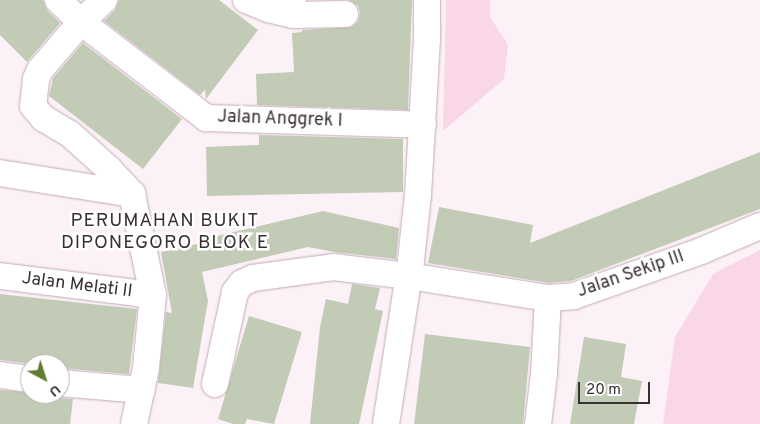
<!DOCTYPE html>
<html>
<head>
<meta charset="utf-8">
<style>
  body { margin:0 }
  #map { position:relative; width:760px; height:424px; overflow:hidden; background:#fcf1f6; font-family:Overpass,sans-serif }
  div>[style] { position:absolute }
  .green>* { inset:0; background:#fad7e7 }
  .building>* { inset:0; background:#c2cbb5 }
  .roads { filter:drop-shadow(0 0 1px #c2aab6) drop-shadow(0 0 1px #c2aab6) }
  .minor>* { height:26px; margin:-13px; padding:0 13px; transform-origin:13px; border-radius:13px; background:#fff }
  span { translate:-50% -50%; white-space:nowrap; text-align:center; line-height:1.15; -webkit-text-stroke:5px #fff; paint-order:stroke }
  .street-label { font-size:18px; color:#393034 }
  .neighbourhood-label { font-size:19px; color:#393034; letter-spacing:1px }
  .north { position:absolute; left:20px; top:354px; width:50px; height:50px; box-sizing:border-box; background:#fff; border:1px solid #b0acae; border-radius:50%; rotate:140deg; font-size:14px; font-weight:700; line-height:20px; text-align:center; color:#393034 }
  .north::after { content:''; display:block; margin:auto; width:18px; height:22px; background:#637c2f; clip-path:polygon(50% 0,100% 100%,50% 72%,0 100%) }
  .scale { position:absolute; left:578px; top:382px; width:72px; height:22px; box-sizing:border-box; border:2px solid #393034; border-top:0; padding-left:6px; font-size:15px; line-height:18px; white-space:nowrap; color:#393034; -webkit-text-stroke:4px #fff; paint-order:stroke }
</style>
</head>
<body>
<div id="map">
  <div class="green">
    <div style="clip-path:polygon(446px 0,490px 0,490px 17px,508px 45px,504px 79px,443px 131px)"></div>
    <div style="clip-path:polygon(760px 250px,760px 424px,663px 424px,675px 337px,713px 274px)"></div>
  </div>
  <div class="building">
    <div style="clip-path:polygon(0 0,43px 0,47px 10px,60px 23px,27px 62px,0 35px)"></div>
    <div style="clip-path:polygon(119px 0,219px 0,258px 30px,206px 99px,205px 90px,200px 95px,104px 21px,115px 10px)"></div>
    <div style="clip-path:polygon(349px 0,412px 0,408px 110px,257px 105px,256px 74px,294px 72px,292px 33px,302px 32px,302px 30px,352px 27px,358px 21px,360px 13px,358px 6px)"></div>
    <div style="clip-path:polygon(83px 43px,182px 119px,143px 169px,49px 96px,53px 78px)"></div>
    <div style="clip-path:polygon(259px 135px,403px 139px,403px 192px,207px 196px,206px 147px,259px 145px)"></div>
    <div style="clip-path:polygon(760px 152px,760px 209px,571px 281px,549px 283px,428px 263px,439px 207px,533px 225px,530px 243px)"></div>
    <div style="clip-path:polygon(323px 211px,399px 228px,396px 259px,334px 252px,308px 247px,202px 272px,208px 301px,193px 388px,158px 383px,166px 312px,172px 313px,161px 252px,210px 241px,209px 238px)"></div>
    <div style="clip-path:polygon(352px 284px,380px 288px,375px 309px,383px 311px,359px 424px,310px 424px,320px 327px,326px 299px,348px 304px)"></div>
    <div style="clip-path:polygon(0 294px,137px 309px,129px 374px,60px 368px,60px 364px,31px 364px,0 360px)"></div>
    <div style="clip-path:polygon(249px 316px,302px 332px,274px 424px,247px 419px,245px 424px,233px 424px,218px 419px)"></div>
    <div style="clip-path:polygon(425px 334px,530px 347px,523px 424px,414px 424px)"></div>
    <div style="clip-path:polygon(584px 337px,626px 344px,621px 377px,642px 381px,634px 424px,570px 424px)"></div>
    <div style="clip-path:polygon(0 390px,50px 394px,59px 398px,73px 399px,70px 424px,0 424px)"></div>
  </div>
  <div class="roads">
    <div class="minor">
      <div style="left:58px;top:0;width:32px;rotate:44deg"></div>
      <div style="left:81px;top:22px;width:158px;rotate:37.5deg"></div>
      <div style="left:206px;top:118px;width:217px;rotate:1.8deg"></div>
      <div style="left:104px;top:0;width:32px;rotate:136deg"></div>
      <div style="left:81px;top:22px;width:63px;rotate:130.5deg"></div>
      <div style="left:40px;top:70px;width:10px;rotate:114deg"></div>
      <div style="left:36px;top:79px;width:27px;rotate:96deg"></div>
      <div style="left:33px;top:106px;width:16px;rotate:50deg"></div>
      <div style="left:43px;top:118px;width:31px;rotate:31deg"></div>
      <div style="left:70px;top:134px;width:52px;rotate:41.9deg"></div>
      <div style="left:109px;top:169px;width:34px;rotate:47deg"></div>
      <div style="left:132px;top:194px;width:103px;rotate:78.3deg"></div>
      <div style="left:153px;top:295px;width:73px;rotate:95.5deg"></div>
      <div style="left:146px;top:368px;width:57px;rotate:102.1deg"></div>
      <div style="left:246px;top:0;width:24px;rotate:22deg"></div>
      <div style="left:268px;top:9px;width:26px;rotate:13deg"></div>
      <div style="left:293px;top:15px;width:15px;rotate:-90deg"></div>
      <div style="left:293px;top:15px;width:52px;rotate:-1.1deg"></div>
      <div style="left:0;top:173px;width:134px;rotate:9deg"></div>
      <div style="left:0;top:276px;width:154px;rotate:7.1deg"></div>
      <div style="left:0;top:375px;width:30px;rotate:8deg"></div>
      <div style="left:60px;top:383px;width:82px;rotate:4.9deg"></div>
      <div style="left:215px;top:384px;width:94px;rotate:-77.7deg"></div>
      <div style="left:235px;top:292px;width:11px;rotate:-52deg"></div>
      <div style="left:242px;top:283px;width:12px;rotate:-24deg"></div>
      <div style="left:253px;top:278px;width:81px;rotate:-7.8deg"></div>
      <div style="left:333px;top:267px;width:77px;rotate:6.8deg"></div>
      <div style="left:409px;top:276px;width:141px;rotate:9deg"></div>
      <div style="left:548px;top:298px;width:26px;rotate:-4deg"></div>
      <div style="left:574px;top:296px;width:135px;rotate:-19.5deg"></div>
      <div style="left:701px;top:251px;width:64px;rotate:-23deg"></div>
      <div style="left:386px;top:424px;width:166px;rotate:-81.3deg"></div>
      <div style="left:411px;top:260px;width:65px;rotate:-83.9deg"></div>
      <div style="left:418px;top:195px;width:158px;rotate:-86.7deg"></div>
      <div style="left:427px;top:37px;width:37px;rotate:-90deg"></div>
      <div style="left:538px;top:424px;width:50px;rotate:-83.2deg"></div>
      <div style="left:544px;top:374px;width:76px;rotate:-87deg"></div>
    </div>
  </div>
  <div class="street-label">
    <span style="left:280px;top:120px;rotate:2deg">Jalan Anggrek I</span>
    <span style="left:631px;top:275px;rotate:-19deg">Jalan Sekip III</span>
    <span style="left:77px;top:286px;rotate:7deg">Jalan Melati II</span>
  </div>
  <div class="neighbourhood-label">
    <span style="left:165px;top:233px">PERUMAHAN BUKIT<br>DIPONEGORO BLOK E</span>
  </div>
  <div class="north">U</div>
  <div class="scale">20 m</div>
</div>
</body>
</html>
